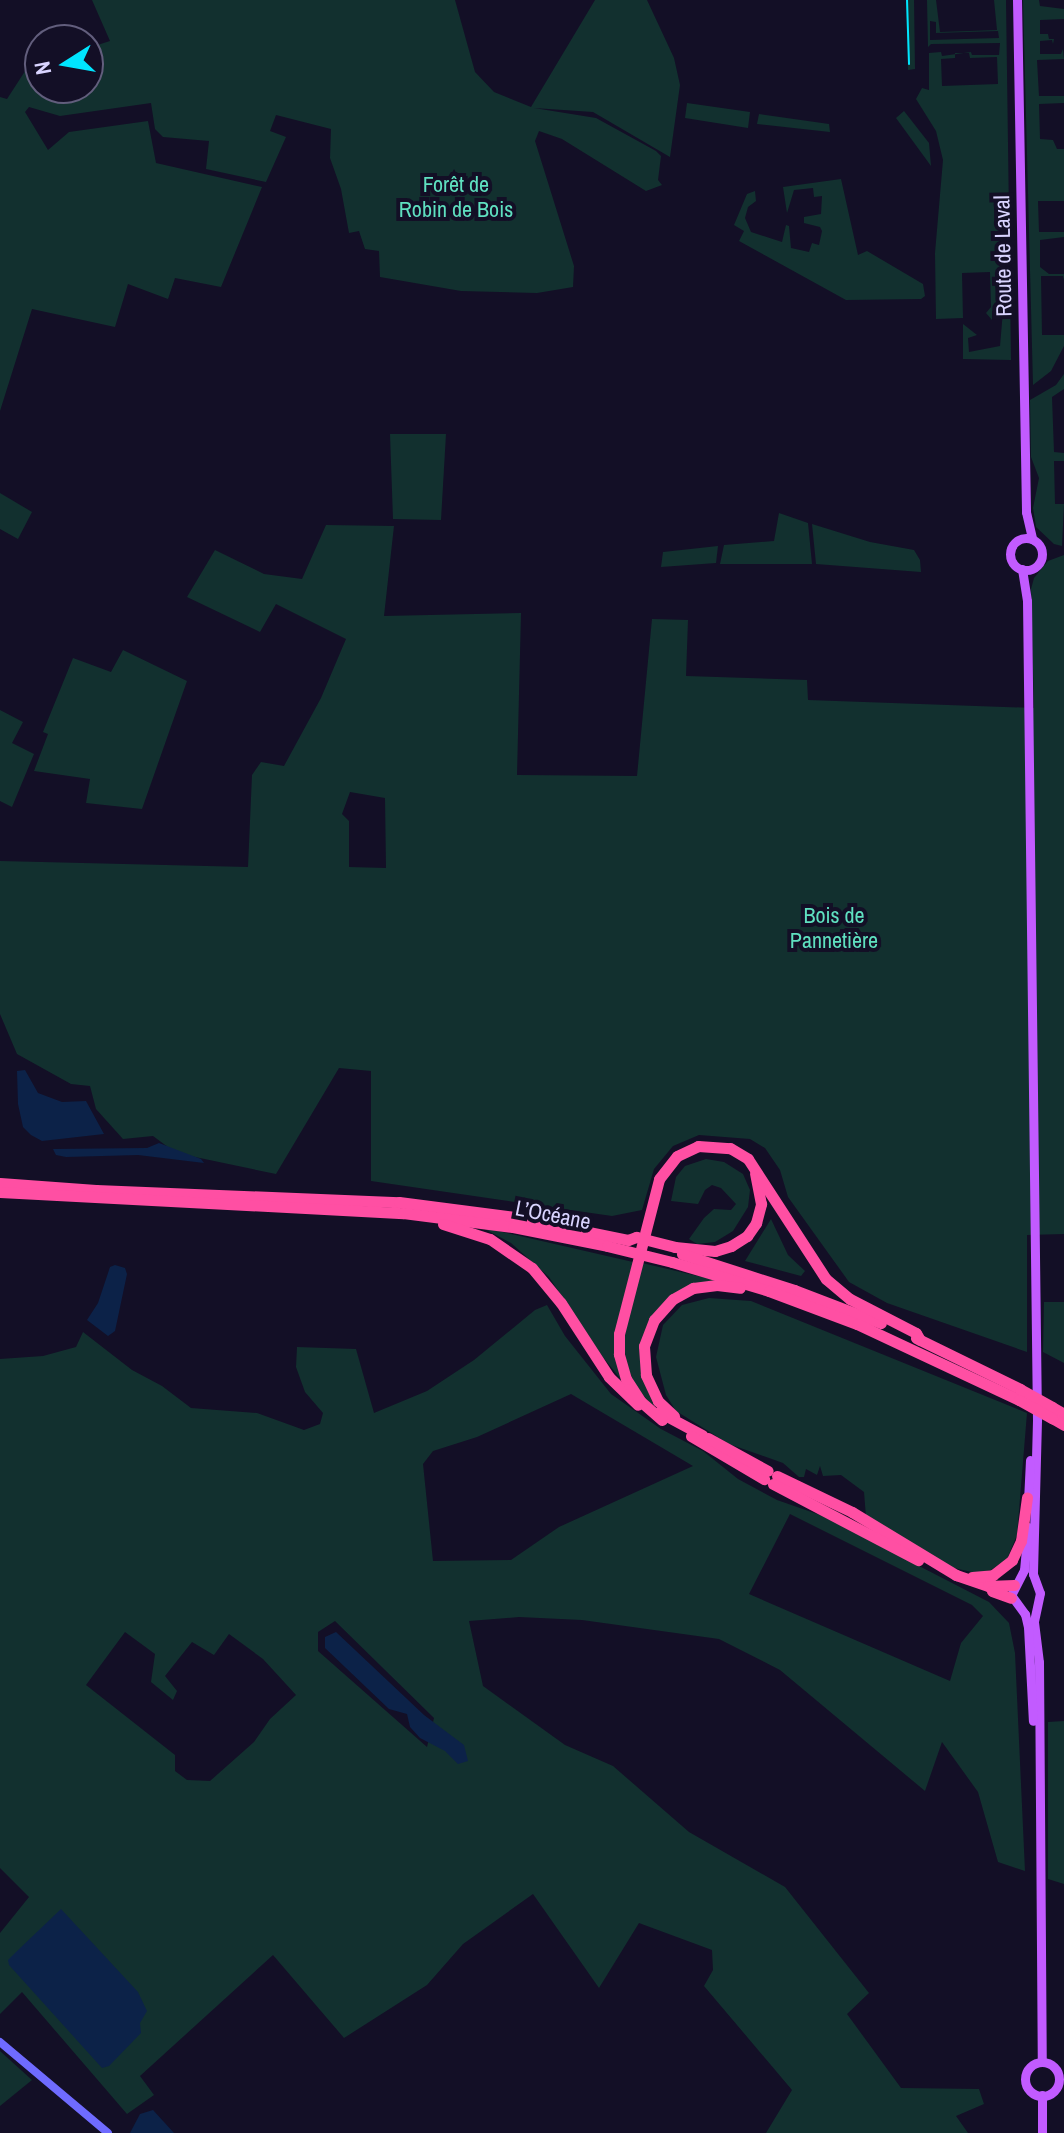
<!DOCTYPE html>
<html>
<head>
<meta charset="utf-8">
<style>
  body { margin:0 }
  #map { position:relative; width:1064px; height:2133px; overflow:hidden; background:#130f26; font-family:"Archivo Narrow",sans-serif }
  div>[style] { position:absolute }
  .green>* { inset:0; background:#12302f }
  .water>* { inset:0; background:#0c2248 }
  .secondary>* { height:8px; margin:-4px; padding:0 4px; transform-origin:4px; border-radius:4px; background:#6f6bff }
  .primary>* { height:9px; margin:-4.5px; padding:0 4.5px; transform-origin:4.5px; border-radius:4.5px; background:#c25bff }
  .primary>.ring { margin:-4.5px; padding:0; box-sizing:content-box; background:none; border:9px solid #c25bff; border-radius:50% }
  .highway>* { height:11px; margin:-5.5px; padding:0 5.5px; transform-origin:5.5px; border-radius:5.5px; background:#ff4fa3 }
  .tram>* { height:2px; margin:-1px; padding:0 1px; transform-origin:1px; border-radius:1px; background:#00e5ff }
  .highway-bridge>* { height:11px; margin:-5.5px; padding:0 5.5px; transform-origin:5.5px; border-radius:5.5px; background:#ff4fa3 }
  span { translate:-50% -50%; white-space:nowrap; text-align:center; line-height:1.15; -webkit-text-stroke:8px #130f26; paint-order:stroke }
  .park-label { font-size:22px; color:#5fe0c0 }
  .street-label { font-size:22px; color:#d9d4ff }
  .north { position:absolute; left:24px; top:24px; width:80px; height:80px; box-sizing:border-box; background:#130f26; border:2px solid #625e7d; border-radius:50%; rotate:259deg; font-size:22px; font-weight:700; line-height:32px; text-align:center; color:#d9d4ff }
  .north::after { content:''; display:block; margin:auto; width:28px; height:36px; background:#00e5ff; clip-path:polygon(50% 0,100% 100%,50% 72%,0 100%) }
</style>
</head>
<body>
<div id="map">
  <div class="green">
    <div style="clip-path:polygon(92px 0,455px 0,475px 72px,494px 92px,531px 107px,595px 0,647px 0,674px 58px,680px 85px,670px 157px,593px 112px,534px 108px,596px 118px,656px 151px,661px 156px,658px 180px,662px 185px,646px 191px,562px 139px,539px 131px,535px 141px,574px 266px,573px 287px,537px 293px,461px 291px,380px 277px,379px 251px,365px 249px,359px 231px,349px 233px,341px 189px,330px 158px,331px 129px,276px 115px,270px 131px,286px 137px,266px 182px,206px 169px,209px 141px,163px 137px,155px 129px,151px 103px,60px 116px,29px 107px,25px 112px,48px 150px,69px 132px,148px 121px,156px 163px,262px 187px,221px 287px,175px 278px,168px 299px,128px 284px,115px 327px,32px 309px,0 411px,0 97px,7px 99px,40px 48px,40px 88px,88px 88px,88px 48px,110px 41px)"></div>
    <div style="clip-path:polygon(906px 0,914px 0,915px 69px,908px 70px)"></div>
    <div style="clip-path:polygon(evenodd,927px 0,936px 0,940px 32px,997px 30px,994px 0,1006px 0,1011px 360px,963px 359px,963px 324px,977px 335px,968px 338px,969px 352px,1000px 346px,1003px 311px,992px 311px,992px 320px,986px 313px,991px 307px,990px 272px,962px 273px,963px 318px,936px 319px,935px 253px,943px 160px,936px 131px,916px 99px,922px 88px,929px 90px,929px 53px,941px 52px,942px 56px,971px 52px,972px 55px,999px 55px,1000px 43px,931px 44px,928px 47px,927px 0,930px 21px,936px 22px,936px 33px,998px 31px,999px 38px,930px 40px,930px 21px,927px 0,955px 53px,969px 53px,970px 58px,997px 57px,998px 84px,942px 86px,941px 59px,955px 58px,955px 53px)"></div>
    <div style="clip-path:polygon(1023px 0,1039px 0,1040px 6px,1064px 9px,1064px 19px,1040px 20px,1040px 34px,1048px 34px,1049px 39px,1054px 39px,1053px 44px,1052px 40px,1040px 41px,1040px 54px,1061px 54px,1063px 49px,1064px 59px,1037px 60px,1039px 96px,1064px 96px,1064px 103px,1039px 104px,1040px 139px,1053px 140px,1057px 149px,1064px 149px,1064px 201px,1038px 201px,1039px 232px,1064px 232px,1064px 237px,1040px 240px,1040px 267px,1049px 274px,1064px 274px,1064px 280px,1063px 276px,1041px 276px,1042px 335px,1064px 335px,1064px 346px,1051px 371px,1033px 385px)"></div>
    <div style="clip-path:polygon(687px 103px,750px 112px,748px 128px,685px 118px)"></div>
    <div style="clip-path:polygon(904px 111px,929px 143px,931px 166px,896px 118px)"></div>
    <div style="clip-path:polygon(759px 114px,829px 124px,830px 132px,757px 124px)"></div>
    <div style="clip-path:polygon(841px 179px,858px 255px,867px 251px,923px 284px,925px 296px,921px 299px,846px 300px,739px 241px,744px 231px,734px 225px,747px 194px,755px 191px,756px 201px,748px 207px,745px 218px,751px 232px,782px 242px,786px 225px,789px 226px,791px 248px,809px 252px,812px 243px,819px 245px,822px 231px,820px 227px,804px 223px,804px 217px,821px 214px,822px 196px,814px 197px,813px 188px,794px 190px,787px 213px,783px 187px)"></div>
    <div style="clip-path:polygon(1064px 374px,1064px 389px,1052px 397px,1054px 452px,1064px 453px,1064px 461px,1054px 461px,1055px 504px,1064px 504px,1062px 546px,1054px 544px,1036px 527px,1033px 508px,1039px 478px,1031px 457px,1030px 400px,1056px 385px)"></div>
    <div style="clip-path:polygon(390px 434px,446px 434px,441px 520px,393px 519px)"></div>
    <div style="clip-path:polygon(0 493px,32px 512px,18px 539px,0 529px)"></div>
    <div style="clip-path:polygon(779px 513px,808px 523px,812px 564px,720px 564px,724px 545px,774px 541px)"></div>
    <div style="clip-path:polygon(812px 524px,870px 542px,914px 550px,920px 560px,921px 572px,816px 564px)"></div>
    <div style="clip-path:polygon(evenodd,326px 525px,394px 526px,384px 616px,521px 613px,517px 775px,637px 776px,652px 619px,688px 620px,686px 676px,807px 680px,808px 700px,1034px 708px,1031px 589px,1034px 578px,1048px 561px,1064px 555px,1064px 1234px,1027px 1235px,1027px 1352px,887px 1303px,849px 1282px,788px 1197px,780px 1170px,765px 1148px,750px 1139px,699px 1135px,673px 1146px,654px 1169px,642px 1210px,612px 1216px,371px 1181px,371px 1071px,339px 1068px,276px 1174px,176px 1153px,153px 1136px,123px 1139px,96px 1109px,90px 1086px,71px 1084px,17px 1054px,0 1014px,0 861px,248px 867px,252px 775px,261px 762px,284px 766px,321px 698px,346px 639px,276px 604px,260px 632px,187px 597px,215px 550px,264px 574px,302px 579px,326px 525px,350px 792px,385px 798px,386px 868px,349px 867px,349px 821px,342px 814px,350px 792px)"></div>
    <div style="clip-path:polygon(718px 546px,716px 563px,661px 567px,663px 552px)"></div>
    <div style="clip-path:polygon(123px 650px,187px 681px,142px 809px,86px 803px,90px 779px,34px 771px,48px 734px,43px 732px,73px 658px,111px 672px)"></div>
    <div style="clip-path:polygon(0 710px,23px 722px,12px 743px,34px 754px,12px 807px,0 801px)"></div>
    <div style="clip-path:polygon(706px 1159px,724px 1162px,743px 1174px,750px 1190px,748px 1207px,733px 1231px,715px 1242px,697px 1244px,689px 1239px,704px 1218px,714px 1209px,731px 1210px,736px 1204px,721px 1188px,712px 1185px,705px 1190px,698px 1204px,671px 1201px,676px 1177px,685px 1166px)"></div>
    <div style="clip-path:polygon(771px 1219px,788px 1255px,805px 1271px,801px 1276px,745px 1261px)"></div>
    <div style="clip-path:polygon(481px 1227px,633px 1262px,619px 1317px,627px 1387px,602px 1356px,549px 1277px,511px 1243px)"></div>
    <div style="clip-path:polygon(642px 1263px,715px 1280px,669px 1298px,640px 1358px,669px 1415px,649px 1402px,635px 1385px,626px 1363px,624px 1342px,628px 1315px)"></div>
    <div style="clip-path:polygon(709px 1298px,751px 1301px,1027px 1413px,1017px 1535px,1007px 1559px,991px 1570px,976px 1573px,954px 1568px,866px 1517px,864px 1492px,841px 1475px,823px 1476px,820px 1466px,817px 1475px,806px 1469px,804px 1477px,799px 1477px,783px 1463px,729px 1444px,676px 1411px,666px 1395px,656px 1357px,663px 1325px,682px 1305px)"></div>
    <div style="clip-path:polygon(1044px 1302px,1064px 1302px,1064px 1363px,1043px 1352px)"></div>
    <div style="clip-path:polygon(evenodd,547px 1305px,565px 1336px,611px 1394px,661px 1429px,703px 1451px,738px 1479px,777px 1500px,820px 1515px,989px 1602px,1009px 1623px,1015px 1653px,1025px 1871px,998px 1862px,978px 1792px,942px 1742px,925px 1791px,780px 1670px,719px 1639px,582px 1620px,519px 1617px,469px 1621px,483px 1686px,565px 1745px,613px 1766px,689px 1832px,785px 1887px,869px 1993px,847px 2014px,901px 2088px,979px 2089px,984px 2104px,956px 2116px,968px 2133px,766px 2133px,792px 2090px,704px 1986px,713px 1970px,712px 1950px,639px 1923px,599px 1988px,533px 1894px,463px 1944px,427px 1985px,344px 2038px,273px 1955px,140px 2076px,154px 2095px,127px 2114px,22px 1992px,0 2014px,0 1933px,29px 1897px,0 1868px,0 1359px,43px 1356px,76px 1347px,83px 1332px,132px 1370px,162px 1386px,191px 1408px,257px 1413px,304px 1430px,320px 1424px,323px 1413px,305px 1392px,296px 1367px,297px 1347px,356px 1349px,374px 1413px,427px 1391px,474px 1360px,535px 1310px,547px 1305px,571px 1394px,693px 1466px,559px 1527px,511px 1560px,433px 1561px,423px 1464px,433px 1451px,477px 1437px,571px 1394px,547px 1305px,790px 1514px,972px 1605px,983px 1616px,961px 1643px,950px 1681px,749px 1594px,790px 1514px,547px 1305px,335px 1621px,434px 1718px,427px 1747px,318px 1651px,318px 1632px,335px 1621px,547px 1305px,125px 1632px,155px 1654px,151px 1682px,173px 1700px,177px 1691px,165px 1676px,192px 1642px,214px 1655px,229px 1634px,263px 1659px,296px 1695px,270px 1719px,254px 1742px,210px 1781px,187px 1780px,175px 1771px,175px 1755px,86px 1685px,125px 1632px)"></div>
    <div style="clip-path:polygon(1064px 1721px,1064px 1884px,1048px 1879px,1048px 1722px)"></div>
    <div style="clip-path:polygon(0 2051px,32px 2080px,0 2106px)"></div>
  </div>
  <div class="water">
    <div style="clip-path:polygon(25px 1070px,38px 1093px,62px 1102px,86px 1101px,104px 1134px,42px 1141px,31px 1135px,23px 1127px,18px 1104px,17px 1071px)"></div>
    <div style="clip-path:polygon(159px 1143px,201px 1159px,204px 1163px,138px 1155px,66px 1157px,56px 1155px,53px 1149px,147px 1148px)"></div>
    <div style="clip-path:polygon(115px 1265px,125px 1268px,127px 1274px,115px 1331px,108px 1336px,87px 1320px,98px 1303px,110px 1267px)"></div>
    <div style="clip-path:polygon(336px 1632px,424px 1715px,464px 1745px,468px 1761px,458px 1764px,445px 1751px,420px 1738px,410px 1727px,407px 1714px,389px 1709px,325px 1648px,325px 1637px)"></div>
    <div style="clip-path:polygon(61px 1909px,138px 1992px,147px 2011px,140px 2023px,141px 2033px,109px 2066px,102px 2068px,9px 1965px,8px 1960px,16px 1952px)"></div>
    <div style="clip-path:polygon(153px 2110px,174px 2133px,130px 2133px,140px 2114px)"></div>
  </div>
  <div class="secondary">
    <div style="left:0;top:2042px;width:141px;rotate:40.1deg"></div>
  </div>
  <div class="primary">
    <div style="left:1017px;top:0;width:512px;rotate:88.99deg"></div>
    <div style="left:1026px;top:512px;width:28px;rotate:77deg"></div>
    <div class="ring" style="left:1010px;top:538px;width:23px;height:23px"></div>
    <div style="left:1022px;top:569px;width:32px;rotate:81deg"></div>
    <div style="left:1027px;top:601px;width:819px;rotate:89.3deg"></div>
    <div style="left:1037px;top:1420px;width:154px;rotate:91.5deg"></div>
    <div style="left:1033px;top:1574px;width:20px;rotate:70deg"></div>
    <div style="left:1040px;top:1593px;width:30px;rotate:102deg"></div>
    <div style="left:1034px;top:1622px;width:40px;rotate:82.9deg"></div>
    <div style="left:1039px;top:1662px;width:400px;rotate:89.6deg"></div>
    <div style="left:1028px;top:1501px;width:41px;rotate:-87.2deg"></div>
    <div style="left:1028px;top:1527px;width:43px;rotate:95.3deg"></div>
    <div style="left:1024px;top:1570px;width:28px;rotate:117deg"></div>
    <div style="left:1011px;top:1595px;width:24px;rotate:54deg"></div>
    <div style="left:1025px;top:1614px;width:13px;rotate:77deg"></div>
    <div style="left:1028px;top:1627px;width:94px;rotate:87deg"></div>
    <div class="ring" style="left:1025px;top:2062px;width:25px;height:25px"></div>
    <div style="left:1042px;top:2133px;width:38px;rotate:-90deg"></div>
  </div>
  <div class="highway">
    <div style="left:0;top:1183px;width:96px;rotate:4.2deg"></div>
    <div style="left:96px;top:1190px;width:303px;rotate:2.3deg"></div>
    <div style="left:399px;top:1202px;width:117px;rotate:7.4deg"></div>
    <div style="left:515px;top:1217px;width:115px;rotate:11.5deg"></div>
    <div style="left:0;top:1192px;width:404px;rotate:3deg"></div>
    <div style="left:403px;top:1213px;width:111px;rotate:7.3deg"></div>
    <div style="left:513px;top:1227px;width:96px;rotate:11.4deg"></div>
    <div style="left:443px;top:1224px;width:49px;rotate:17.7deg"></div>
    <div style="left:490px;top:1239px;width:51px;rotate:34.6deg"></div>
    <div style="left:532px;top:1268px;width:45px;rotate:50.4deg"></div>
    <div style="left:561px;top:1303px;width:88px;rotate:57deg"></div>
    <div style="left:609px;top:1377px;width:40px;rotate:44deg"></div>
    <div style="left:675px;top:1247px;width:40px;rotate:5.7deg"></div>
    <div style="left:715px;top:1251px;width:17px;rotate:-17deg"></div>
    <div style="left:731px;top:1246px;width:19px;rotate:-32deg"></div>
    <div style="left:747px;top:1236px;width:16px;rotate:-55deg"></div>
    <div style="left:756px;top:1223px;width:20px;rotate:-75deg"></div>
    <div style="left:761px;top:1204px;width:31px;rotate:-101deg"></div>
    <div style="left:682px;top:1254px;width:118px;rotate:17.8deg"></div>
    <div style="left:794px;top:1290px;width:93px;rotate:20.8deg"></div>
    <div style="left:672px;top:1262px;width:101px;rotate:16.6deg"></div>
    <div style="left:769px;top:1291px;width:94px;rotate:20.6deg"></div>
    <div style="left:857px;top:1324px;width:179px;rotate:25.1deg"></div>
    <div style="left:916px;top:1338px;width:116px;rotate:26.1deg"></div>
    <div style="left:1052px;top:1407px;width:14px;rotate:30deg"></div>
    <div style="left:659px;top:1412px;width:49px;rotate:28.1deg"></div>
    <div style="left:674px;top:1416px;width:22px;rotate:-137deg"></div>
    <div style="left:658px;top:1401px;width:29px;rotate:-115deg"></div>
    <div style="left:646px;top:1375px;width:29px;rotate:-94deg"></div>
    <div style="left:644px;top:1346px;width:28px;rotate:-69deg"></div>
    <div style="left:654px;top:1320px;width:28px;rotate:-48deg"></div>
    <div style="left:673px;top:1299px;width:23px;rotate:-29deg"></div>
    <div style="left:693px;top:1288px;width:24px;rotate:-7deg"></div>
    <div style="left:717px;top:1285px;width:23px;rotate:7deg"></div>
    <div style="left:1052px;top:1418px;width:14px;rotate:30deg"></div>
    <div style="left:662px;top:1420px;width:28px;rotate:-139deg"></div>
    <div style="left:641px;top:1402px;width:27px;rotate:-123deg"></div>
    <div style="left:626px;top:1379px;width:26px;rotate:-106deg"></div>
    <div style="left:619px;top:1354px;width:20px;rotate:-90deg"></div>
    <div style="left:619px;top:1334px;width:160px;rotate:-75.5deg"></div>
    <div style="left:659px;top:1179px;width:29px;rotate:-52deg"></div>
    <div style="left:677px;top:1156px;width:23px;rotate:-25deg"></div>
    <div style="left:698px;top:1146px;width:32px;rotate:4deg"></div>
    <div style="left:730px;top:1148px;width:21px;rotate:31deg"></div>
    <div style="left:748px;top:1159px;width:143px;rotate:57deg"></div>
    <div style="left:826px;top:1279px;width:31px;rotate:40deg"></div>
    <div style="left:850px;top:1299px;width:74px;rotate:27.3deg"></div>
    <div style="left:916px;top:1333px;width:8px;rotate:60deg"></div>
    <div style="left:691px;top:1436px;width:85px;rotate:30.5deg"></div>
    <div style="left:708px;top:1438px;width:68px;rotate:28.8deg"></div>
    <div style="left:777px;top:1476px;width:83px;rotate:25.6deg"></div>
    <div style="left:852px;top:1512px;width:122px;rotate:31.2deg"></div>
    <div style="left:956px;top:1575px;width:34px;rotate:19deg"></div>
    <div style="left:988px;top:1586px;width:26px;rotate:-2deg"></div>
    <div style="left:773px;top:1484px;width:164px;rotate:27.7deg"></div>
    <div style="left:972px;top:1577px;width:21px;rotate:-5deg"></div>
    <div style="left:993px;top:1575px;width:24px;rotate:-38deg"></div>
    <div style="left:1012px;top:1560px;width:21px;rotate:-65deg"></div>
    <div style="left:1021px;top:1541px;width:44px;rotate:-82.2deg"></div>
    <div style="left:992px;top:1591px;width:20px;rotate:20deg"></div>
  </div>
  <div class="tram">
    <div style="left:907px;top:0;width:64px;rotate:88.2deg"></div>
  </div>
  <div class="highway-bridge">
    <div style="left:628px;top:1240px;width:9px;rotate:-21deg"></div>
    <div style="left:636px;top:1237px;width:40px;rotate:14.4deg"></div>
    <div style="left:607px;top:1246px;width:67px;rotate:13.8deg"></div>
    <div style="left:1020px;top:1389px;width:37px;rotate:29deg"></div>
    <div style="left:1019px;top:1400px;width:38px;rotate:29deg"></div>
  </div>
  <div class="park-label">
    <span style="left:456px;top:197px">Forêt de<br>Robin de Bois</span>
    <span style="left:834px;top:928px">Bois de<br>Pannetière</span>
  </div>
  <div class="street-label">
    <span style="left:1003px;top:256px;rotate:-91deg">Route de Laval</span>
    <span style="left:553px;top:1215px;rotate:11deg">L’Océane</span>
  </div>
  <div class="north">N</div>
</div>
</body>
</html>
